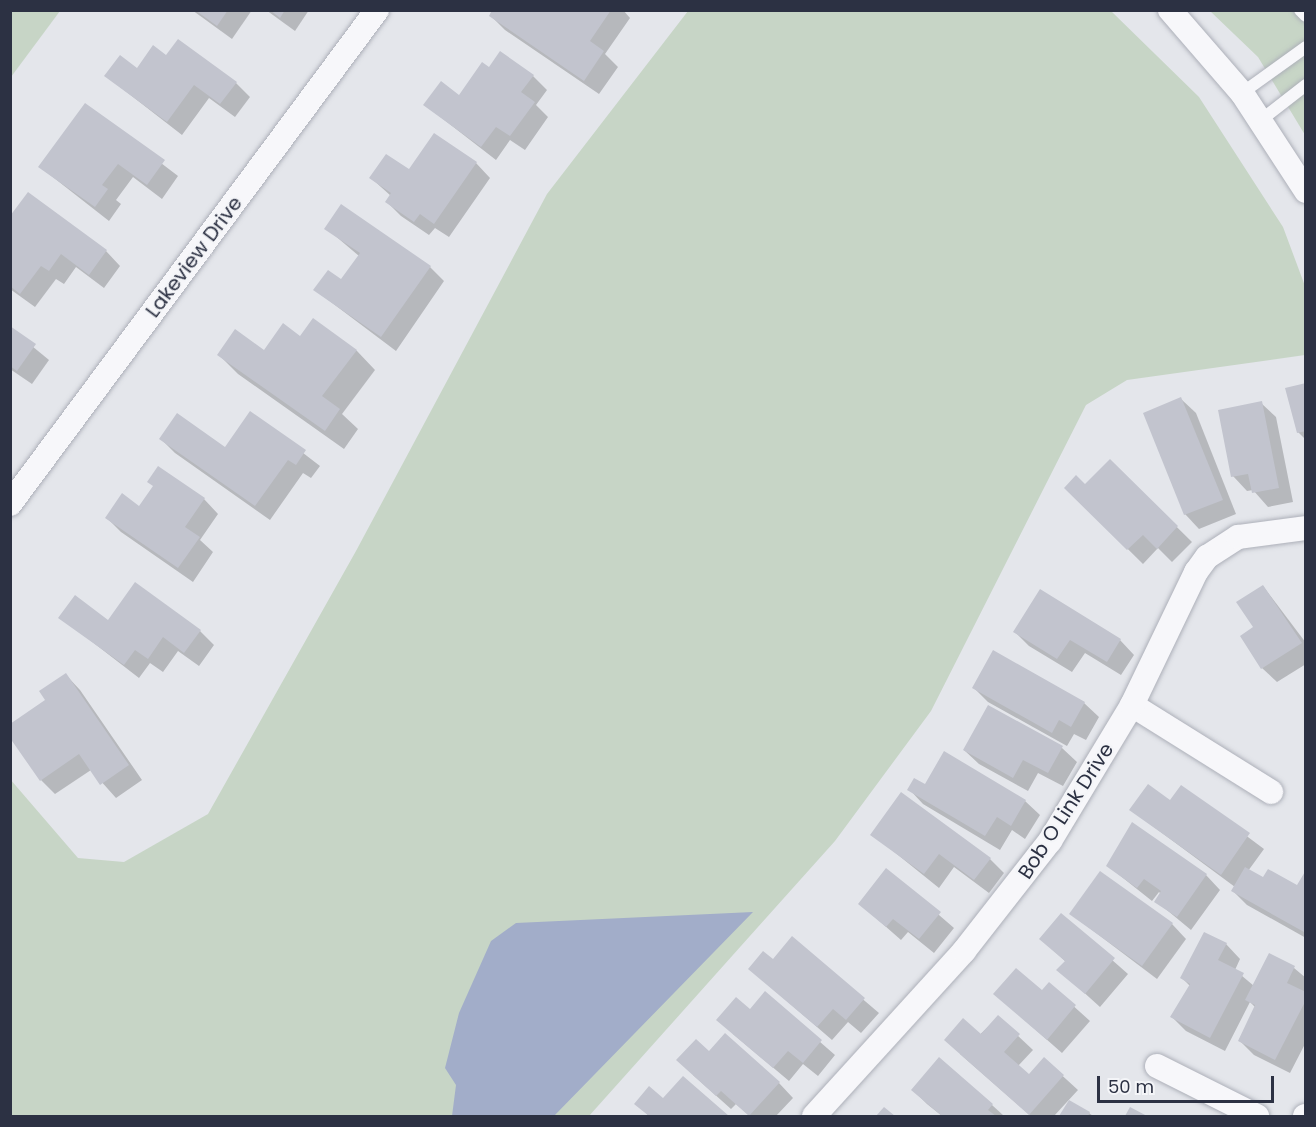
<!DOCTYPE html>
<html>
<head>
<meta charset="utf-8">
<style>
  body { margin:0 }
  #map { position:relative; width:1316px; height:1127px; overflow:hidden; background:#e4e6eb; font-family:Poppins,sans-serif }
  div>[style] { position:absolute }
  .green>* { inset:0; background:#c7d5c6 }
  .water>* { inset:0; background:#a2adc9 }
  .shadow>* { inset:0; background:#0003 }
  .building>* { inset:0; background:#c2c4ce }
  .roads { filter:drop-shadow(0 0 2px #adb0b9) drop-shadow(0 0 2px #adb0b9) }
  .lane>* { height:12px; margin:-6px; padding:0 6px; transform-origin:6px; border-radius:6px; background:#f7f7fa }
  .street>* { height:24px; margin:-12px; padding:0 12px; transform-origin:12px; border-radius:12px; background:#f7f7fa }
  span { translate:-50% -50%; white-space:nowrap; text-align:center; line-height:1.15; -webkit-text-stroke:4.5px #f4f5f8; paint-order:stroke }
  .street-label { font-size:20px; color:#2c3143 }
  .frame { position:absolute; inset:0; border:12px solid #2c3143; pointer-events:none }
  .scale { position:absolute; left:1097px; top:1076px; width:177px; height:27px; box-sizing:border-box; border:3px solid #2c3143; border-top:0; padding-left:8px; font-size:18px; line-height:21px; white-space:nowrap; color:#2c3143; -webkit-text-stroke:4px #f4f5f8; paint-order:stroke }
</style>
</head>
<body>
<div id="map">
  <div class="green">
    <div style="clip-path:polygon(11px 11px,60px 11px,11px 77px)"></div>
    <div style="clip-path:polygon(688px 11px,1111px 11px,1199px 97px,1283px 227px,1305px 286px,1305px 355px,1127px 380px,1086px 405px,931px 711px,835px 841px,589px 1116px,11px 1116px,10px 779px,78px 858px,124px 862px,208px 814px,356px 551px,547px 194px)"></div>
    <div style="clip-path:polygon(1210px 11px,1305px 11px,1305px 135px,1258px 57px)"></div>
  </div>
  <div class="water">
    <div style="clip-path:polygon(753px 912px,554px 1116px,452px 1116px,456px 1085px,445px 1068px,459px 1013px,491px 941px,516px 923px)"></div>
  </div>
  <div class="shadow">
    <div style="clip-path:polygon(192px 10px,252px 10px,232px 39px)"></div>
    <div style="clip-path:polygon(266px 10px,309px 10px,295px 31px)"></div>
    <div style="clip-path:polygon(540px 10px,623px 10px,630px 18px,605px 54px,618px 67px,599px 94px,505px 30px,491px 16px)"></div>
    <div style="clip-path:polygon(166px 57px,236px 83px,250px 97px,235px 117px,209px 98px,182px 135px,106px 76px,137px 70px)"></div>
    <div style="clip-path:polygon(490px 69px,533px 76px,547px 90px,536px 105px,548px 117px,525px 150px,510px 140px,496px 160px,425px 105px,459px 97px)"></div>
    <div style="clip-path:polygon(85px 105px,178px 176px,162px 199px,133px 177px,116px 200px,121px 204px,109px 221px,40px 167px)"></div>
    <div style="clip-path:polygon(476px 163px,490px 178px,449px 237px,435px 228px,429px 235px,401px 216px,387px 202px,391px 196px,371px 178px)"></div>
    <div style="clip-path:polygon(10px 219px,106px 251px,120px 266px,104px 288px,76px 267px,64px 284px,56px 279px,35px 307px,10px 289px)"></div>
    <div style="clip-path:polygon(326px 228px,430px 267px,444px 281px,396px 351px,315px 290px,342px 281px,359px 256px)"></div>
    <div style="clip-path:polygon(313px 320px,357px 351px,375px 370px,342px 414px,358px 429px,344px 449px,238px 374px,219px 355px,264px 352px,301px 338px)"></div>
    <div style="clip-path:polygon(10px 328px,49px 360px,32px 384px,10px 369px)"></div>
    <div style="clip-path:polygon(1306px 384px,1306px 440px,1298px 432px)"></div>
    <div style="clip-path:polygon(1181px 399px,1196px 413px,1236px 514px,1199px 529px,1185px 514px)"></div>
    <div style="clip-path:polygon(1261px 403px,1276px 417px,1293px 502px,1268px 507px,1253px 490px,1247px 491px,1233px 476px)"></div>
    <div style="clip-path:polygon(251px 413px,320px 466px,311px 478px,303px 473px,270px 520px,175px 453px,161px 439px,226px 449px)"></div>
    <div style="clip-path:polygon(1110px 461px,1192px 542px,1172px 562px,1158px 548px,1143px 564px,1066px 488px,1085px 486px)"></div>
    <div style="clip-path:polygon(204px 499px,218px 514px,200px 540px,213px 552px,193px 582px,121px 532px,107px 518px,140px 508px)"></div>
    <div style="clip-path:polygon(1263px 586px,1306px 643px,1306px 664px,1277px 682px,1262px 668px,1255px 628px)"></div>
    <div style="clip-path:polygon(60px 617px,200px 631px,214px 645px,199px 666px,178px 651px,163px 672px,150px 663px,139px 678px)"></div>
    <div style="clip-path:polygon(1015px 632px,1120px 640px,1134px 655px,1121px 675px,1085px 653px,1072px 672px,1029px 646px)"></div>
    <div style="clip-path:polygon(66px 675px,80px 690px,142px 780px,116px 798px,91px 770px,55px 794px,41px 780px,47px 701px)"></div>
    <div style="clip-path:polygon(974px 688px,1084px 703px,1099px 717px,1086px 740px,1074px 734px,1067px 746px,988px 702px)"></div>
    <div style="clip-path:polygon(988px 707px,1062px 748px,1077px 762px,1063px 786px,1038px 773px,1028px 791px,979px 764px,964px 750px)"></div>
    <div style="clip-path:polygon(925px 786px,1025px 801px,1040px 815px,1025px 839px,1012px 830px,1000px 850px,923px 804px,909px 789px)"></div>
    <div style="clip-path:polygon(1181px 787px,1264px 849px,1248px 871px,1264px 879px,1298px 887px,1306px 874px,1306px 938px,1247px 905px,1233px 891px,1235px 887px,1131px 810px,1170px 802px)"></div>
    <div style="clip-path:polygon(872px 834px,990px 859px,1004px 873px,989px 893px,954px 867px,939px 888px)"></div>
    <div style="clip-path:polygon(1108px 866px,1206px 875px,1220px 890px,1191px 930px,1156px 901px,1161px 894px,1159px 892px,1152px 901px)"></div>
    <div style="clip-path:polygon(887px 870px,954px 928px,934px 953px,908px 932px,901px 940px,860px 904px)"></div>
    <div style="clip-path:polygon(1071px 914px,1172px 924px,1186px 939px,1157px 979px)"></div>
    <div style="clip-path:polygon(1061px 915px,1128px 974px,1100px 1007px,1059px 970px,1066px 962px,1041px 939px)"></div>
    <div style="clip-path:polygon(792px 939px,879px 1013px,861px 1033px,848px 1022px,832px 1040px,750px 969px,774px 961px)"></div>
    <div style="clip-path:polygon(1226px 944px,1240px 959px,1235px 970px,1254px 986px,1270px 955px,1294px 968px,1306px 978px,1306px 1042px,1290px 1073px,1254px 1055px,1239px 1040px,1256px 1008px,1250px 1002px,1225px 1051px,1186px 1031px,1172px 1017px,1190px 986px,1182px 978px)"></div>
    <div style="clip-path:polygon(1049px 984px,1090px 1021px,1062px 1053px,995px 994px,1042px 992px)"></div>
    <div style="clip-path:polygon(765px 994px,835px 1055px,818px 1076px,803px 1064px,789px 1081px,733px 1034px)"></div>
    <div style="clip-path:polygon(998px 1017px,1033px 1050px,1018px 1066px,1029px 1076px,1044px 1059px,1078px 1090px,1054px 1116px,1031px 1116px,960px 1054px)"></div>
    <div style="clip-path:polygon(709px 1053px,779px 1083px,793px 1098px,776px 1116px,750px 1116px,736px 1104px,731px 1109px,693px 1075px)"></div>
    <div style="clip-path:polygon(939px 1059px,992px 1105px,1004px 1116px,942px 1116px,927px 1104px,913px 1090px)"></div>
    <div style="clip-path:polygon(683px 1078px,727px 1116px,649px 1116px,636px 1103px,663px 1101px)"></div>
    <div style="clip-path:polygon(1069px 1102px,1089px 1113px,1093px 1116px,1061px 1116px)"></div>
  </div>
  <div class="building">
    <div style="clip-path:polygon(195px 10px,228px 10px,217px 26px)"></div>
    <div style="clip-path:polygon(270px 10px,285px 10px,280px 18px)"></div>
    <div style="clip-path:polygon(492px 10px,611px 10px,590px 41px,604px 51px,584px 81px,489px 16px)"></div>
    <div style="clip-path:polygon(178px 39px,237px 82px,220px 104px,194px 85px,167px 122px,104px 76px,120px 55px,137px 68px,153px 45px,166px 55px)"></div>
    <div style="clip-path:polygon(500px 51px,534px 75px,521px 92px,535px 102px,510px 136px,496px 127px,481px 147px,423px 105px,441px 81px,459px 95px,482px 62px,489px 67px)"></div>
    <div style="clip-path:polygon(85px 103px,165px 160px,147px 185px,118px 164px,102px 185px,108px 189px,95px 207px,38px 167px)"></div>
    <div style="clip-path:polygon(434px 133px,477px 162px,434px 224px,420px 214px,414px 222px,385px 202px,391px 193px,369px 178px,386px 154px,409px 169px)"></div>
    <div style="clip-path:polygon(28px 192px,107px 250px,89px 275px,61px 254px,49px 271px,41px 266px,20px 294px,10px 286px,10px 216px)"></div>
    <div style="clip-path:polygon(341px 204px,431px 266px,381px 337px,313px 290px,328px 270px,341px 279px,360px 253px,324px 229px)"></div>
    <div style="clip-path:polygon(313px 318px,357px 350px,322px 396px,340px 409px,325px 431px,217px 355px,235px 329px,264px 350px,283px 323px,300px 336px)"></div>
    <div style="clip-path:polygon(10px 326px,36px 344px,17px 371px,10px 366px)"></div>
    <div style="clip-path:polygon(1306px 383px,1306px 431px,1297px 433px,1285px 388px)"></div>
    <div style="clip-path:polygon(1181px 397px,1223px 500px,1184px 515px,1143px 413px)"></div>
    <div style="clip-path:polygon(1262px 401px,1279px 488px,1252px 493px,1248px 474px,1231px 477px,1218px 410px)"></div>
    <div style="clip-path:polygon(250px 411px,306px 450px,296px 465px,288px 460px,255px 506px,159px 439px,177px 413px,225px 447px)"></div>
    <div style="clip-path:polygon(1110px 459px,1178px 526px,1157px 549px,1143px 535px,1127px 550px,1064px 488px,1076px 475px,1085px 484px)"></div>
    <div style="clip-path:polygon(158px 466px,205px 498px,185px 527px,200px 537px,178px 568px,105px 518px,122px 493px,139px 506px,153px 486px,147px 482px)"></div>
    <div style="clip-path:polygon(135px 582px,201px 630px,184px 653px,163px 637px,148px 659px,135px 650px,124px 665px,58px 618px,75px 595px,108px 620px)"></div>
    <div style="clip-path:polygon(1263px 585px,1302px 643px,1261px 669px,1240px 636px,1253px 627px,1236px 602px)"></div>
    <div style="clip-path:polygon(1040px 589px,1121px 639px,1107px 662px,1070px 640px,1057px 659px,1013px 632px)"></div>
    <div style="clip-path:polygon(993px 650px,1085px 702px,1071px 727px,1059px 720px,1052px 733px,972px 688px)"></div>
    <div style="clip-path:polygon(66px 673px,129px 765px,100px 785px,79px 754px,40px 781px,10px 738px,10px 724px,45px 700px,39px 691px)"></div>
    <div style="clip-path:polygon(988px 705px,1063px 746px,1048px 773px,1023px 760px,1013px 778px,963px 750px)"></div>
    <div style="clip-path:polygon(944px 751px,1026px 800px,1011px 826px,997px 817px,985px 836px,907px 790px,914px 778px,925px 784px)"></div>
    <div style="clip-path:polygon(1148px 784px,1170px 800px,1181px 785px,1250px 833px,1221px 875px,1129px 810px)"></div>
    <div style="clip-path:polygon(901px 792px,991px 858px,974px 880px,939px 854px,924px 874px,870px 835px)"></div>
    <div style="clip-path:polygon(1132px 822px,1207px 874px,1177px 917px,1154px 902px,1161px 891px,1144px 879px,1137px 888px,1106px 866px)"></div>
    <div style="clip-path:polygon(1245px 867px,1263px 877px,1268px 869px,1297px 885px,1306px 870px,1304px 932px,1231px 891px)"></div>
    <div style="clip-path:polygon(886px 868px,941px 912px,919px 939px,893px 919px,886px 927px,858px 904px)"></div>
    <div style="clip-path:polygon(1100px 871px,1173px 923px,1142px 966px,1069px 914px)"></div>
    <div style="clip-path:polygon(1061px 913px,1115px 958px,1085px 994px,1056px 970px,1065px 961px,1039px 939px)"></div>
    <div style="clip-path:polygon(1204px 932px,1227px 943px,1218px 960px,1244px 973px,1210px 1038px,1170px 1017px,1190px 984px,1180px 978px)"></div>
    <div style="clip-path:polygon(792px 936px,865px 998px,846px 1020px,833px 1009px,817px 1027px,748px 969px,763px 951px,773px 959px)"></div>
    <div style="clip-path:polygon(1269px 953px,1295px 966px,1287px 983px,1306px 992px,1306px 1000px,1275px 1060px,1238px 1041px,1255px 1005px,1245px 1000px)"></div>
    <div style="clip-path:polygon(1016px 968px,1042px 990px,1049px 982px,1076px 1005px,1047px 1040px,993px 994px)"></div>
    <div style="clip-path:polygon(765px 991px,822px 1040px,803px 1063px,788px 1051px,773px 1068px,716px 1020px,736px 997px,750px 1009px)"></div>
    <div style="clip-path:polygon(998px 1015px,1020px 1034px,1004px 1052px,1029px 1074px,1044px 1057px,1064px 1075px,1029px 1115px,944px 1040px,963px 1018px,981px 1034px)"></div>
    <div style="clip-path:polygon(725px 1033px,780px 1082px,749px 1116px,721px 1091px,716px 1096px,676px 1060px,696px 1039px,709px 1051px)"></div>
    <div style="clip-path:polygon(939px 1057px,993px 1104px,988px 1110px,996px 1116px,942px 1116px,911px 1090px)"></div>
    <div style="clip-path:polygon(683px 1076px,729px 1116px,649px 1116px,634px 1104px,649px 1086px,663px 1098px)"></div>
    <div style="clip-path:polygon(1069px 1100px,1090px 1112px,1088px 1116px,1059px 1116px)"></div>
    <div style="clip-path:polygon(884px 1107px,895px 1116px,876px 1116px)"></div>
    <div style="clip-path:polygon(1130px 1107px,1147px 1116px,1125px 1116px)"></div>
  </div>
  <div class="roads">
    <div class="lane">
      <div style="left:1300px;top:10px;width:8px;rotate:45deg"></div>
      <div style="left:1242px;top:93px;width:79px;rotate:-35.7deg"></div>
      <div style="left:1261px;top:120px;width:57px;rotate:-37.9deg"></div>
    </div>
    <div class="street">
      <div style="left:1170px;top:10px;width:110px;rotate:49.1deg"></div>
      <div style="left:1242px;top:93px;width:117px;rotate:56.9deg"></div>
      <div style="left:10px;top:504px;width:615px;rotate:-53.39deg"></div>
      <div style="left:1132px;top:705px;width:164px;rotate:32deg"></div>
      <div style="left:1157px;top:1066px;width:112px;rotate:26.6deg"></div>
      <div style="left:814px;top:1116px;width:223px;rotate:-47.7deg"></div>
      <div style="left:964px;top:951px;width:140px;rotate:-52deg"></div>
      <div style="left:1050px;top:841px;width:159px;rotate:-58.9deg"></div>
      <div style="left:1132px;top:705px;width:148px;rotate:-64.3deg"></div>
      <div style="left:1196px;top:572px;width:19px;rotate:-54deg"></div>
      <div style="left:1207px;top:557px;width:37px;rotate:-33deg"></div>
      <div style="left:1238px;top:537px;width:69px;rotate:-7.5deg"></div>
      <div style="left:1305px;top:1116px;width:1px"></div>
    </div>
  </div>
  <div class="street-label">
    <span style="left:194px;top:257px;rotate:-53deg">Lakeview Drive</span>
    <span style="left:1066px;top:811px;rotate:-57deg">Bob O Link Drive</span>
  </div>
  <div class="frame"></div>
  <div class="scale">50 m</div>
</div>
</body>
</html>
